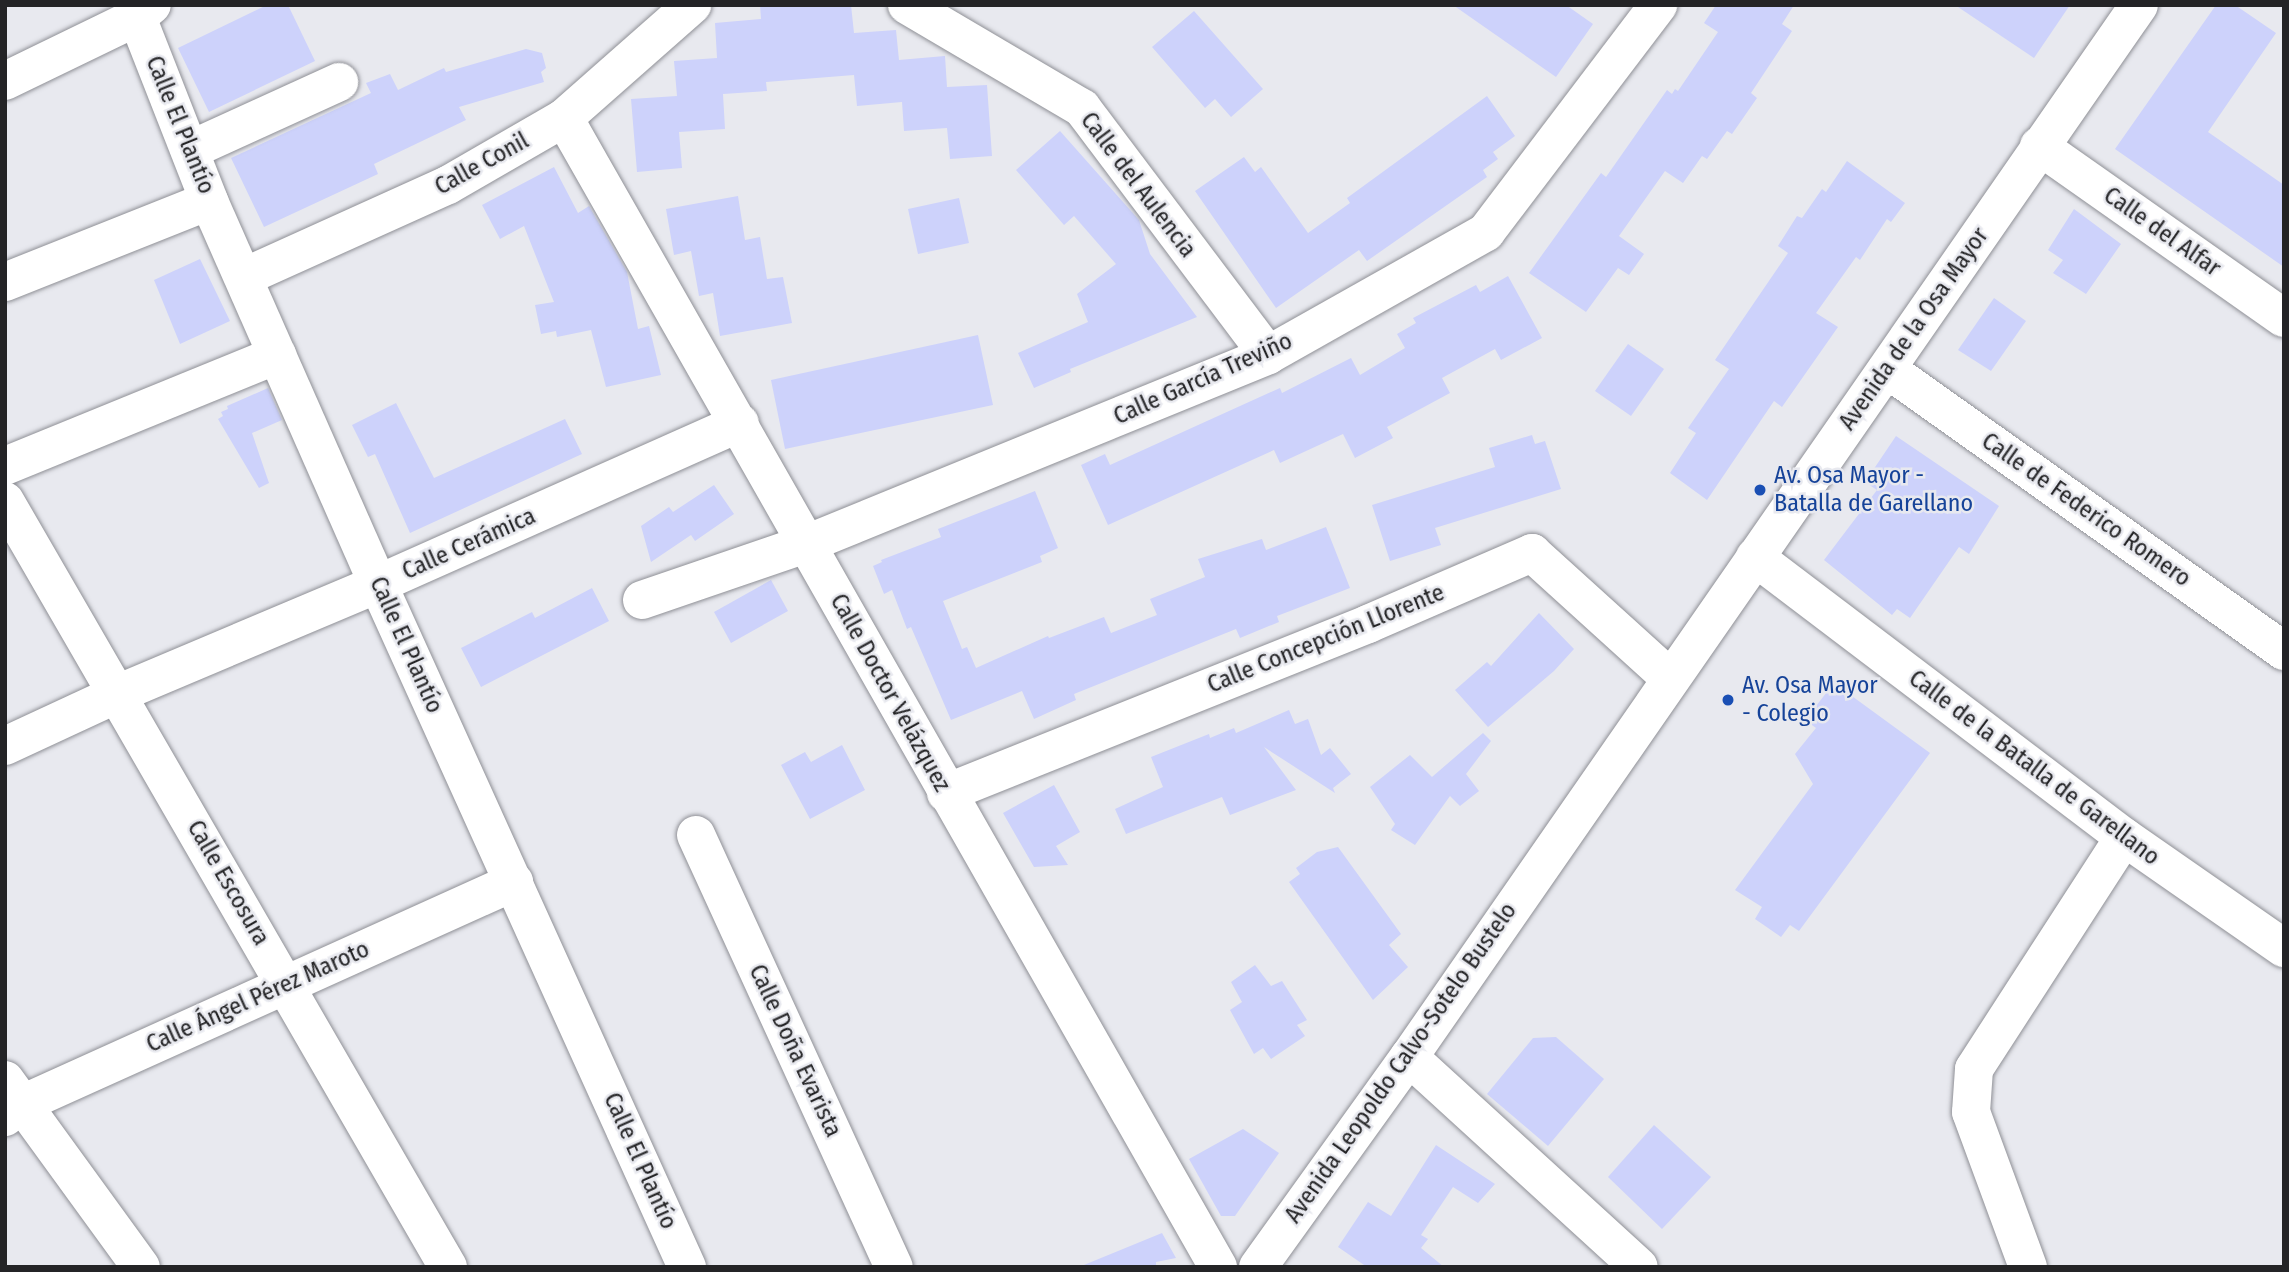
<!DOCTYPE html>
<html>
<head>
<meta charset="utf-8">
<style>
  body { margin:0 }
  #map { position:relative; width:2289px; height:1272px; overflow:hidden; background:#e8e9ef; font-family:"Fira Sans Condensed",sans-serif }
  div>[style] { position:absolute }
  .building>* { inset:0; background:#cdd2fb }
  .roads { filter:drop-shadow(0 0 2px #8f9096) drop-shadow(0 0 2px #8f9096) }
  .minor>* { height:38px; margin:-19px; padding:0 19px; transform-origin:19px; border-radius:19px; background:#fff }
  .major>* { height:38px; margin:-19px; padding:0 19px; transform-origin:19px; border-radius:19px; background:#fff }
  .dots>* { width:19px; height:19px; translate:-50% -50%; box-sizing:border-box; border:4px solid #e8e9ef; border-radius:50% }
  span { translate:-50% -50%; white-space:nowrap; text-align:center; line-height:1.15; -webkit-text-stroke:5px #e8e9ef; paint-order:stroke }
  .street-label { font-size:24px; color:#242426 }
  .transit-label { font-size:24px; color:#164399 }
  .left { translate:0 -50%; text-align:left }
  .frame { position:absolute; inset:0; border:7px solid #242426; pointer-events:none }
</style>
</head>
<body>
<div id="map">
  <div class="building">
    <div style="clip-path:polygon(267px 5px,288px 5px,315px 61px,209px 112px,178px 48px)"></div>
    <div style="clip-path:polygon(760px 5px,851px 5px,854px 33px,896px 30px,899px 60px,945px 56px,947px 87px,987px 85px,992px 156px,950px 159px,947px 128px,904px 131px,902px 102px,857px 106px,854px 75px,766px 82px,767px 91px,723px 94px,725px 129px,679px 132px,682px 168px,637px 172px,631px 99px,677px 96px,674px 61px,717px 58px,715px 23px,761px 19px)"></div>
    <div style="clip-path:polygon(1453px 5px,1566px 5px,1593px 24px,1556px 77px)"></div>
    <div style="clip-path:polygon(1716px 5px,1794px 5px,1782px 24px,1792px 31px,1751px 93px,1757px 98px,1732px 134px,1727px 131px,1707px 159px,1702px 156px,1683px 183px,1665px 171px,1619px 236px,1644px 254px,1629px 275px,1618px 268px,1586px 312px,1529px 273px,1601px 173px,1606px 177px,1667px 90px,1672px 94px,1675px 89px,1678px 91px,1718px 32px,1704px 23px)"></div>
    <div style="clip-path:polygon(1955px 5px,2070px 5px,2034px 58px)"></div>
    <div style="clip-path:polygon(2216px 5px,2235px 5px,2276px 33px,2208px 132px,2284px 185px,2284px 267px,2115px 149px)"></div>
    <div style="clip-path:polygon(1194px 11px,1263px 89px,1231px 117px,1215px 99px,1205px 108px,1152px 47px)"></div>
    <div style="clip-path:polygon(526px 49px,542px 53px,546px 68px,541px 72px,544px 82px,459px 107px,466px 120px,374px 164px,378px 174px,264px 227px,231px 158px,371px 93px,366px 83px,390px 74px,398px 90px,444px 68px,446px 72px)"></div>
    <div style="clip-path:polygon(1487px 96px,1515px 136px,1493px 152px,1498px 159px,1483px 170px,1487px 177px,1367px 261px,1359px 250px,1276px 308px,1195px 191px,1244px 157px,1255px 172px,1261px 167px,1308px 233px,1350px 203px,1347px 198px)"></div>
    <div style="clip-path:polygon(1060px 131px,1139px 220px,1150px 254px,1197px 317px,1070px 369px,1071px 372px,1034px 388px,1018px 353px,1088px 322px,1077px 294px,1116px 264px,1074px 216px,1064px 225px,1016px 170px)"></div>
    <div style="clip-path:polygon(1847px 161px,1905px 203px,1891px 222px,1887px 219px,1860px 260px,1856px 257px,1816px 313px,1838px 327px,1782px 407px,1774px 401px,1707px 500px,1670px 473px,1696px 433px,1688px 428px,1729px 369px,1715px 360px,1788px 253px,1778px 246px,1797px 216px,1802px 218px,1822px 189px,1826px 192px)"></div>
    <div style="clip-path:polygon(554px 167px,578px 213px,589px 206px,627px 272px,638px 329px,649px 326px,661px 375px,606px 387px,591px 330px,557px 337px,556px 331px,541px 334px,535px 305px,554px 302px,524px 226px,500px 239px,482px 205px)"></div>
    <div style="clip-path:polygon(738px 196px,745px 240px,760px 237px,767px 279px,783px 277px,792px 323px,720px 336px,713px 293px,699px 296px,691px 251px,674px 255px,666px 209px)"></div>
    <div style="clip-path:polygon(959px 198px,969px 243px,918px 254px,908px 209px)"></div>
    <div style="clip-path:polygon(2074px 209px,2121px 244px,2086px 294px,2053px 273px,2063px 260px,2048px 250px)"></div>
    <div style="clip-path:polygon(200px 259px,230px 321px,180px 344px,154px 280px)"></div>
    <div style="clip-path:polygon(1508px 276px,1542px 338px,1501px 360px,1495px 349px,1442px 378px,1450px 393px,1387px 427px,1393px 438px,1355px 458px,1343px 434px,1280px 463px,1274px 450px,1108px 525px,1081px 465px,1105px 454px,1110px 465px,1280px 388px,1282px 393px,1351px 358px,1360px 375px,1405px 348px,1397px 334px,1416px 323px,1413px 318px,1476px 285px,1480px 292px)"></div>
    <div style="clip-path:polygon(1994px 298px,2026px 321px,1991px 371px,1958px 350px)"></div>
    <div style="clip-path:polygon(978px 335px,993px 405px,785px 449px,771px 380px)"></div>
    <div style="clip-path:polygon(1628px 344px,1664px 369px,1631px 416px,1595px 391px)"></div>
    <div style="clip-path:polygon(268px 388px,282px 420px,252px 433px,269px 483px,259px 488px,218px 419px,223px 416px,221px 412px,228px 409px,227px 406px)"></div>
    <div style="clip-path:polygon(396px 403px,434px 478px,565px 419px,582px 454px,410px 533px,375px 454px,368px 457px,352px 425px)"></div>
    <div style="clip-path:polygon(1532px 435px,1535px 444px,1545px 441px,1561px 489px,1435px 528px,1441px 545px,1390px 561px,1372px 505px,1495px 467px,1489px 448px)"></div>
    <div style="clip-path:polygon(1896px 436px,1999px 506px,1969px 554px,1959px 547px,1910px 618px,1897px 609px,1892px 615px,1824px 560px,1877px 490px,1865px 482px)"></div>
    <div style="clip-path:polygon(714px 485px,734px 514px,695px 541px,691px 535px,651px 562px,641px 526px,669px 507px,673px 512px)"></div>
    <div style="clip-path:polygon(1035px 491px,1058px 548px,1040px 556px,1042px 562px,943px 601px,962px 649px,967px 647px,976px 668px,1048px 636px,1049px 638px,1104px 617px,1111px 633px,1157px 615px,1150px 599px,1205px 577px,1198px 559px,1262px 539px,1266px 550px,1326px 527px,1350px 588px,1277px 616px,1279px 622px,1240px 638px,1236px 629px,1074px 694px,1076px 700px,1034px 719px,1022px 691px,951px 720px,911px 627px,907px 629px,892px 590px,884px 594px,873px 566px,882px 562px,881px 560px,941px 537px,938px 529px)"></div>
    <div style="clip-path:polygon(771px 580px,788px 611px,731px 643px,714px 612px)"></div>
    <div style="clip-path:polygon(592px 588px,609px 621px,481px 687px,461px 648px,532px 612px,535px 618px)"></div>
    <div style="clip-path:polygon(1539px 613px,1574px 649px,1554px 671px,1488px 727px,1455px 690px,1487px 662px,1491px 666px)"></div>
    <div style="clip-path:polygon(1834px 683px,1930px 753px,1799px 931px,1790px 925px,1781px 937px,1755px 919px,1762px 907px,1735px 890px,1813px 784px,1795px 754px,1816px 728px,1805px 720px)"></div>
    <div style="clip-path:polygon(1289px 710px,1295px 724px,1308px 719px,1321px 755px,1330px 748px,1351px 774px,1333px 788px,1335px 793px,1264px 747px,1296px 790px,1230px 815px,1222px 797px,1126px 834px,1115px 809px,1163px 787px,1151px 757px,1209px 734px,1210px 738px,1234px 728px,1236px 733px)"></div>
    <div style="clip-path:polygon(1483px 733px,1491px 741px,1466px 774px,1479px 791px,1460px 806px,1450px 796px,1415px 845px,1391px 830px,1395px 824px,1370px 787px,1410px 755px,1432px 777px)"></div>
    <div style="clip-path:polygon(842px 745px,865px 790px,810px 819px,781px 765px,805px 752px,811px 762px)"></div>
    <div style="clip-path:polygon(1054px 785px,1080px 832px,1056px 846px,1068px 865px,1034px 867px,1003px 813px)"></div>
    <div style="clip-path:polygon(1338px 847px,1401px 934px,1389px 945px,1408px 967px,1373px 1000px,1289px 882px,1300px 874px,1296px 868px,1317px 852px)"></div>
    <div style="clip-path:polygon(1255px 965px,1271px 986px,1282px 981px,1307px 1020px,1297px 1025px,1305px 1036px,1271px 1059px,1263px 1048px,1254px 1054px,1230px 1010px,1242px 1002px,1231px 982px)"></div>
    <div style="clip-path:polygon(1556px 1037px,1604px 1079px,1548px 1146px,1487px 1094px,1533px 1038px)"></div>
    <div style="clip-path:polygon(1654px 1125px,1711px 1177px,1662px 1229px,1608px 1177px)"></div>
    <div style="clip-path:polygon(1243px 1129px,1279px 1153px,1235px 1216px,1221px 1216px,1189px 1159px)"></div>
    <div style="clip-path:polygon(1436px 1145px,1495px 1184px,1478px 1203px,1453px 1187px,1421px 1235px,1428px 1239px,1421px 1248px,1444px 1267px,1367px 1267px,1338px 1247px,1368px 1202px,1391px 1216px)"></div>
    <div style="clip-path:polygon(1162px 1233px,1176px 1258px,1156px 1262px,1156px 1267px,1079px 1267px)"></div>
  </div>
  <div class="roads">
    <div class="minor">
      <div style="left:907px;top:5px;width:203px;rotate:30.5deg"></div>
      <div style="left:1082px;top:108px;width:309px;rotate:53deg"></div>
      <div style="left:137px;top:17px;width:198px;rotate:68.6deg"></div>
      <div style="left:209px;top:201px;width:419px;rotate:66.2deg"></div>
      <div style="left:378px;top:584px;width:750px;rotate:65.66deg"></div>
      <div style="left:5px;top:81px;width:147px;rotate:-25.9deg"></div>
      <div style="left:137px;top:17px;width:19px;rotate:-39deg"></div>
      <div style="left:564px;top:118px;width:1322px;rotate:60.35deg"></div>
      <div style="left:2039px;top:146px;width:299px;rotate:35.1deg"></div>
      <div style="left:190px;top:150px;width:164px;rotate:-24.5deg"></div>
      <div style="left:244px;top:277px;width:224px;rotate:-24.3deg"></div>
      <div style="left:448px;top:185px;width:134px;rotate:-30deg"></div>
      <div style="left:564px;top:118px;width:171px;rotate:-41.4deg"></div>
      <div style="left:5px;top:282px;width:219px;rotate:-21.7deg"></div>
      <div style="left:1887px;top:369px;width:487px;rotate:35.4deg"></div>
      <div style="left:5px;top:466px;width:294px;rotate:-22.2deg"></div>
      <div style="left:5px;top:501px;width:885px;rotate:59.96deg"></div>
      <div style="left:1755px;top:557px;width:463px;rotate:37.2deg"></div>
      <div style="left:2124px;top:837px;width:195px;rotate:34.8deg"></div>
      <div style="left:642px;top:600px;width:173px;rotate:-18.9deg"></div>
      <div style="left:806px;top:544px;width:499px;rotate:-22.2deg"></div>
      <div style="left:1268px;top:355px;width:250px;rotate:-29.4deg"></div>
      <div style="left:1486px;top:232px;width:285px;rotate:-52.8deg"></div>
      <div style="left:5px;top:746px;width:123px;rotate:-24.9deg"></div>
      <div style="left:117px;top:694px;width:283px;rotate:-22.9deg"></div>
      <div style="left:378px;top:584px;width:396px;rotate:-24deg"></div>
      <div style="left:946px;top:793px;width:455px;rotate:-21.8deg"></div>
      <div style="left:1368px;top:624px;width:179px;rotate:-23.4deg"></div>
      <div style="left:1532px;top:553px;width:186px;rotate:42.2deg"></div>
      <div style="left:696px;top:835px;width:475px;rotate:65.4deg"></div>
      <div style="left:1409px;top:1057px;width:311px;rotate:42.4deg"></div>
      <div style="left:5px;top:1080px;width:231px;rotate:54deg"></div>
      <div style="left:5px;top:1117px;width:21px;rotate:-37deg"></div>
      <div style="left:22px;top:1104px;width:540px;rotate:-24.29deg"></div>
      <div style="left:2028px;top:1267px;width:165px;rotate:-110.2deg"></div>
      <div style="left:1971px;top:1112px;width:43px;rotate:-86deg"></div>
      <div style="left:1974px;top:1069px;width:276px;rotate:-57.1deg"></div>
    </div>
    <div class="major">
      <div style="left:1258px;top:1267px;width:259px;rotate:-54.3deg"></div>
      <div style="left:1409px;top:1057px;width:1280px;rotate:-55.24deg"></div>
    </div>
  </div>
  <div class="dots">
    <div style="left:1760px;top:490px;background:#1a4fb4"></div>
    <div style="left:1728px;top:700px;background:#1a4fb4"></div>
  </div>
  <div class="street-label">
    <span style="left:180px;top:125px;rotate:68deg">Calle El Plantío</span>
    <span style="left:482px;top:164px;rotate:-29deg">Calle Conil</span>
    <span style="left:1138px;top:185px;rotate:53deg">Calle del Aulencia</span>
    <span style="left:2162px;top:232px;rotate:35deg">Calle del Alfar</span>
    <span style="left:1914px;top:329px;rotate:-55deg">Avenida de la Osa Mayor</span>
    <span style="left:1203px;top:379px;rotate:-24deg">Calle García Treviño</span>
    <span style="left:2086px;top:510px;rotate:35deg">Calle de Federico Romero</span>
    <span style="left:469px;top:544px;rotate:-24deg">Calle Cerámica</span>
    <span style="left:1326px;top:639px;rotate:-22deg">Calle Concepción Llorente</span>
    <span style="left:406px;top:645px;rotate:66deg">Calle El Plantío</span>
    <span style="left:890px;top:693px;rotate:61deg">Calle Doctor Velázquez</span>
    <span style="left:2034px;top:768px;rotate:37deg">Calle de la Batalla de Garellano</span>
    <span style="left:228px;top:883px;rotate:60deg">Calle Escosura</span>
    <span style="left:258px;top:997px;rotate:-24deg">Calle Ángel Pérez Maroto</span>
    <span style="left:795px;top:1051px;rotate:65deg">Calle Doña Evarista</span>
    <span style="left:1401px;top:1063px;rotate:-55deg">Avenida Leopoldo Calvo-Sotelo Bustelo</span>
    <span style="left:640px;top:1161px;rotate:66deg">Calle El Plantío</span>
  </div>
  <div class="transit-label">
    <span class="left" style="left:1774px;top:490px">Av. Osa Mayor -<br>Batalla de Garellano</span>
    <span class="left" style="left:1742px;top:700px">Av. Osa Mayor<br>- Colegio</span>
  </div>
  <div class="frame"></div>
</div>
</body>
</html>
